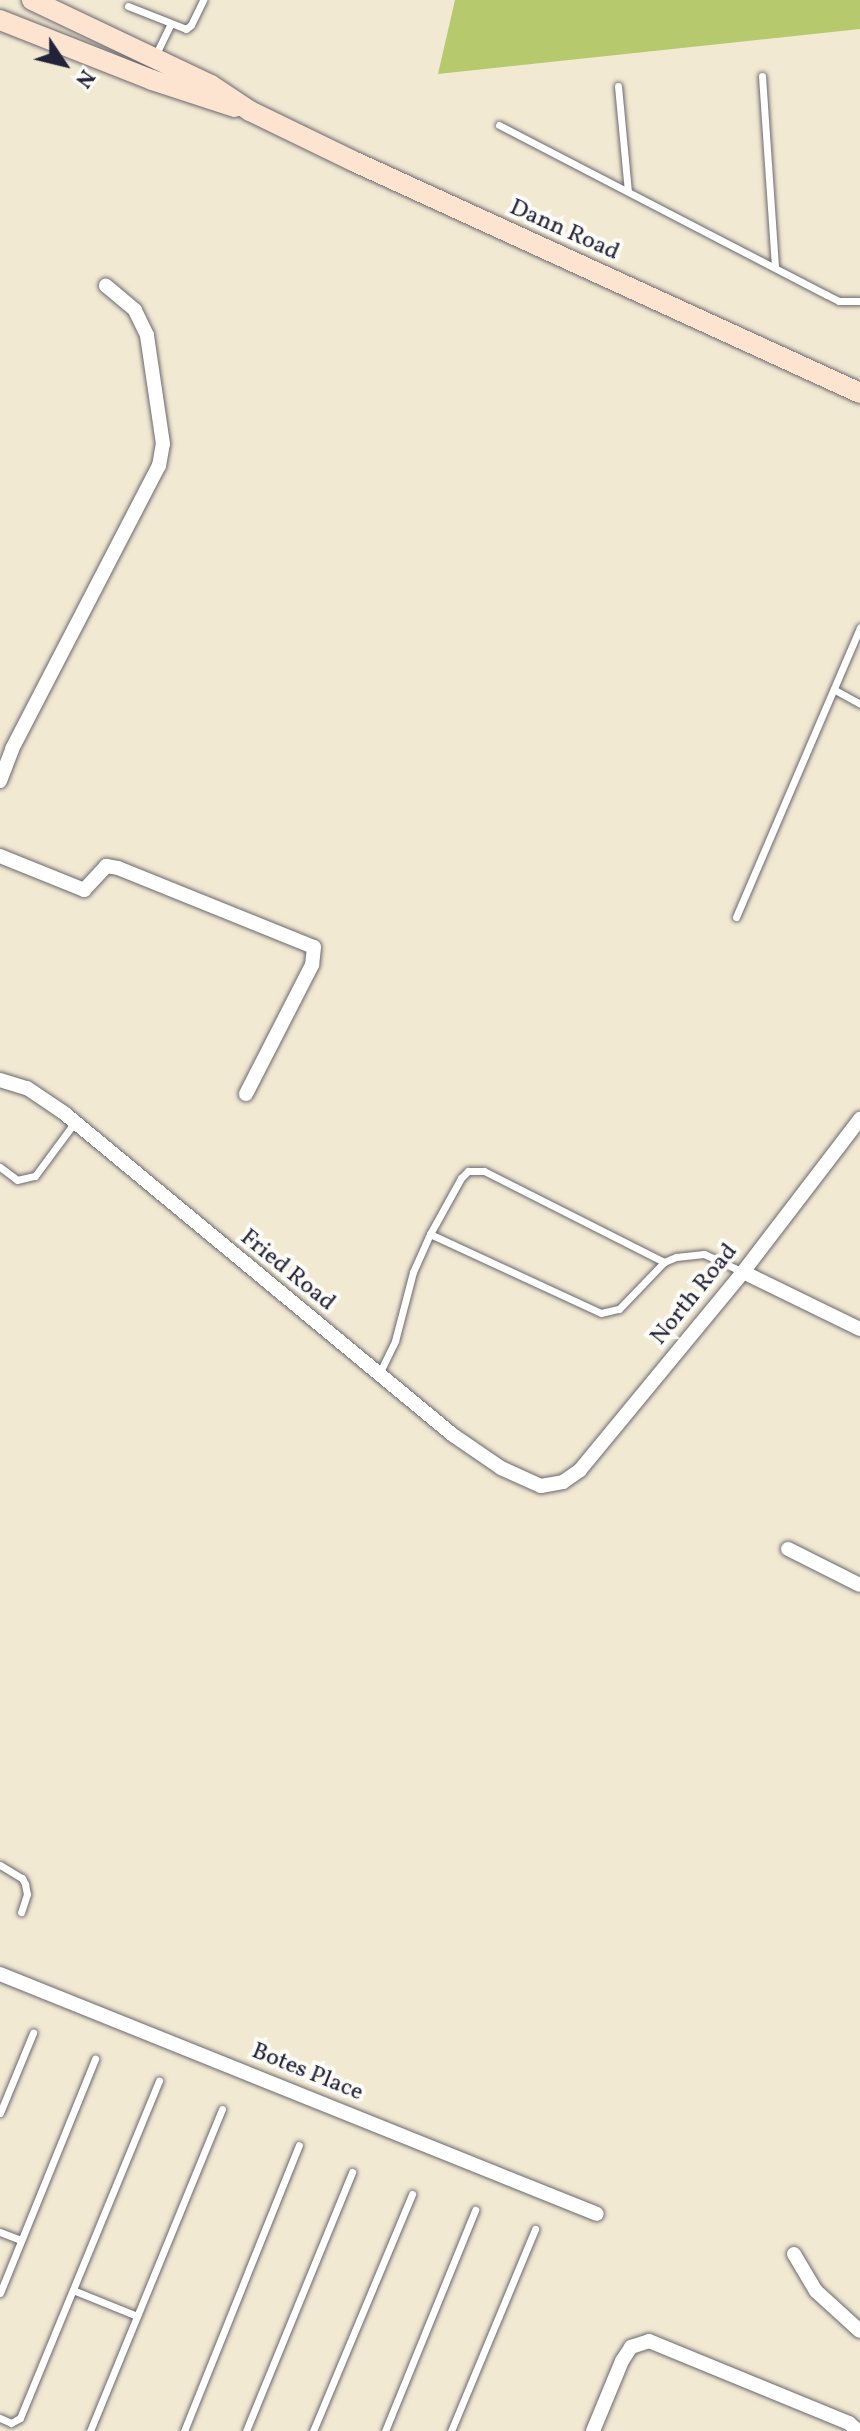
<!DOCTYPE html>
<html>
<head>
<meta charset="utf-8">
<style>
  body { margin:0 }
  #map { position:relative; width:860px; height:2431px; overflow:hidden; background:#f2e9d2; font-family:Vollkorn,serif }
  div>[style] { position:absolute }
  .green>* { inset:0; background:#b6c96c }
  .roads { filter:drop-shadow(0 0 2px #6b6870) drop-shadow(0 0 2px #6b6870) }
  .lane>* { height:7px; margin:-3.5px; padding:0 3.5px; transform-origin:3.5px; border-radius:3.5px; background:#fff }
  .street>* { height:14px; margin:-7px; padding:0 7px; transform-origin:7px; border-radius:7px; background:#fff }
  .secondary>* { height:20px; margin:-10px; padding:0 10px; transform-origin:10px; border-radius:10px; background:#fde4d1 }
  span { translate:-50% -50%; white-space:nowrap; text-align:center; line-height:1.15; -webkit-text-stroke:8px #fdfcf7; paint-order:stroke }
  .street-label { font-size:24px; color:#22223b }
  .north { position:absolute; left:24px; top:24px; width:80px; height:80px; -webkit-text-stroke:6px #fdfcf7; paint-order:stroke; rotate:125deg; font-size:22px; font-weight:700; line-height:32px; text-align:center; color:#22223b }
  .north::after { content:''; display:block; margin:auto; width:28px; height:36px; background:#22223b; clip-path:polygon(50% 0,100% 100%,50% 72%,0 100%) }
</style>
</head>
<body>
<div id="map">
  <div class="green">
    <div style="clip-path:polygon(455px 0,860px 0,860px 29px,438px 74px)"></div>
  </div>
  <div class="roads">
    <div class="lane">
      <div style="left:128px;top:6px;width:62px;rotate:21.6deg"></div>
      <div style="left:186px;top:29px;width:6px;rotate:-39deg"></div>
      <div style="left:191px;top:25px;width:28px;rotate:-64deg"></div>
      <div style="left:155px;top:56px;width:34px;rotate:-64deg"></div>
      <div style="left:762px;top:76px;width:191px;rotate:86.1deg"></div>
      <div style="left:618px;top:86px;width:105px;rotate:84.6deg"></div>
      <div style="left:499px;top:125px;width:369px;rotate:27.4deg"></div>
      <div style="left:827px;top:295px;width:13px;rotate:27deg"></div>
      <div style="left:839px;top:301px;width:21px"></div>
      <div style="left:835px;top:690px;width:29px;rotate:29deg"></div>
      <div style="left:736px;top:917px;width:315px;rotate:-66.8deg"></div>
      <div style="left:0;top:1167px;width:21px;rotate:37deg"></div>
      <div style="left:17px;top:1180px;width:18px;rotate:-13deg"></div>
      <div style="left:35px;top:1176px;width:67px;rotate:-53.5deg"></div>
      <div style="left:430px;top:1234px;width:64px;rotate:-61deg"></div>
      <div style="left:461px;top:1178px;width:10px;rotate:-45deg"></div>
      <div style="left:468px;top:1171px;width:16px"></div>
      <div style="left:484px;top:1171px;width:202px;rotate:26.8deg"></div>
      <div style="left:379px;top:1374px;width:37px;rotate:-64deg"></div>
      <div style="left:395px;top:1341px;width:71px;rotate:-75.4deg"></div>
      <div style="left:413px;top:1272px;width:42px;rotate:-65.9deg"></div>
      <div style="left:430px;top:1234px;width:188px;rotate:24.8deg"></div>
      <div style="left:601px;top:1313px;width:18px;rotate:-13deg"></div>
      <div style="left:619px;top:1309px;width:65px;rotate:-46.2deg"></div>
      <div style="left:664px;top:1262px;width:13px;rotate:-23deg"></div>
      <div style="left:676px;top:1257px;width:28px;rotate:-6deg"></div>
      <div style="left:704px;top:1254px;width:43px;rotate:24.8deg"></div>
      <div style="left:0;top:1865px;width:26px;rotate:31deg"></div>
      <div style="left:22px;top:1878px;width:7px;rotate:63deg"></div>
      <div style="left:25px;top:1884px;width:10px;rotate:79deg"></div>
      <div style="left:27px;top:1894px;width:19px;rotate:108deg"></div>
      <div style="left:0;top:2113px;width:87px;rotate:-67.6deg"></div>
      <div style="left:0;top:2232px;width:22px;rotate:21deg"></div>
      <div style="left:73px;top:2290px;width:69px;rotate:22.1deg"></div>
      <div style="left:0;top:2293px;width:253px;rotate:-67.9deg"></div>
      <div style="left:0;top:2418px;width:12px;rotate:24deg"></div>
      <div style="left:11px;top:2423px;width:10px;rotate:-29deg"></div>
      <div style="left:20px;top:2418px;width:365px;rotate:-67.6deg"></div>
      <div style="left:90px;top:2431px;width:348px;rotate:-67.7deg"></div>
      <div style="left:184px;top:2431px;width:308px;rotate:-68.1deg"></div>
      <div style="left:246px;top:2431px;width:280px;rotate:-67.7deg"></div>
      <div style="left:313px;top:2431px;width:257px;rotate:-67.3deg"></div>
      <div style="left:385px;top:2431px;width:239px;rotate:-67.8deg"></div>
      <div style="left:451px;top:2431px;width:219px;rotate:-67.4deg"></div>
    </div>
    <div class="street">
      <div style="left:0;top:781px;width:34px;rotate:-69deg"></div>
      <div style="left:12px;top:749px;width:319px;rotate:-62.6deg"></div>
      <div style="left:159px;top:466px;width:22px;rotate:-80deg"></div>
      <div style="left:163px;top:444px;width:110px;rotate:-98.4deg"></div>
      <div style="left:147px;top:335px;width:28px;rotate:-116deg"></div>
      <div style="left:135px;top:310px;width:38px;rotate:-140deg"></div>
      <div style="left:0;top:856px;width:91px;rotate:22deg"></div>
      <div style="left:84px;top:890px;width:33px;rotate:-47deg"></div>
      <div style="left:106px;top:866px;width:12px;rotate:9deg"></div>
      <div style="left:118px;top:868px;width:211px;rotate:22deg"></div>
      <div style="left:314px;top:947px;width:18px;rotate:96deg"></div>
      <div style="left:312px;top:965px;width:145px;rotate:117.1deg"></div>
      <div style="left:0;top:1080px;width:28px;rotate:17deg"></div>
      <div style="left:27px;top:1088px;width:45px;rotate:34deg"></div>
      <div style="left:64px;top:1113px;width:505px;rotate:39.62deg"></div>
      <div style="left:453px;top:1435px;width:58px;rotate:34.5deg"></div>
      <div style="left:501px;top:1468px;width:44px;rotate:24.2deg"></div>
      <div style="left:541px;top:1486px;width:22px;rotate:-10deg"></div>
      <div style="left:563px;top:1482px;width:21px;rotate:-35deg"></div>
      <div style="left:580px;top:1470px;width:256px;rotate:-50.5deg"></div>
      <div style="left:743px;top:1272px;width:193px;rotate:-52.6deg"></div>
      <div style="left:743px;top:1272px;width:130px;rotate:26deg"></div>
      <div style="left:788px;top:1549px;width:80px;rotate:26.6deg"></div>
      <div style="left:0;top:1974px;width:643px;rotate:21.9deg"></div>
      <div style="left:794px;top:2254px;width:43px;rotate:59.3deg"></div>
      <div style="left:816px;top:2291px;width:59px;rotate:42.3deg"></div>
      <div style="left:593px;top:2431px;width:76px;rotate:-67.5deg"></div>
      <div style="left:622px;top:2361px;width:17px;rotate:-57deg"></div>
      <div style="left:631px;top:2347px;width:19px;rotate:-18deg"></div>
      <div style="left:649px;top:2341px;width:216px;rotate:22.3deg"></div>
      <div style="left:849px;top:2423px;width:12px;rotate:42deg"></div>
    </div>
    <div class="secondary">
      <div style="left:32px;top:0;width:198px;rotate:25.4deg"></div>
      <div style="left:211px;top:85px;width:47px;rotate:33.7deg"></div>
      <div style="left:250px;top:111px;width:114px;rotate:25.9deg"></div>
      <div style="left:353px;top:161px;width:558px;rotate:24.59deg"></div>
      <div style="left:0;top:20px;width:163px;rotate:21.5deg"></div>
      <div style="left:152px;top:80px;width:87px;rotate:18deg"></div>
    </div>
  </div>
  <div class="street-label">
    <span style="left:564px;top:231px;rotate:24deg">Dann Road</span>
    <span style="left:287px;top:1271px;rotate:39deg">Fried Road</span>
    <span style="left:695px;top:1295px;rotate:-51deg">North Road</span>
    <span style="left:307px;top:2073px;rotate:22deg">Botes Place</span>
  </div>
  <div class="north">N</div>
</div>
</body>
</html>
